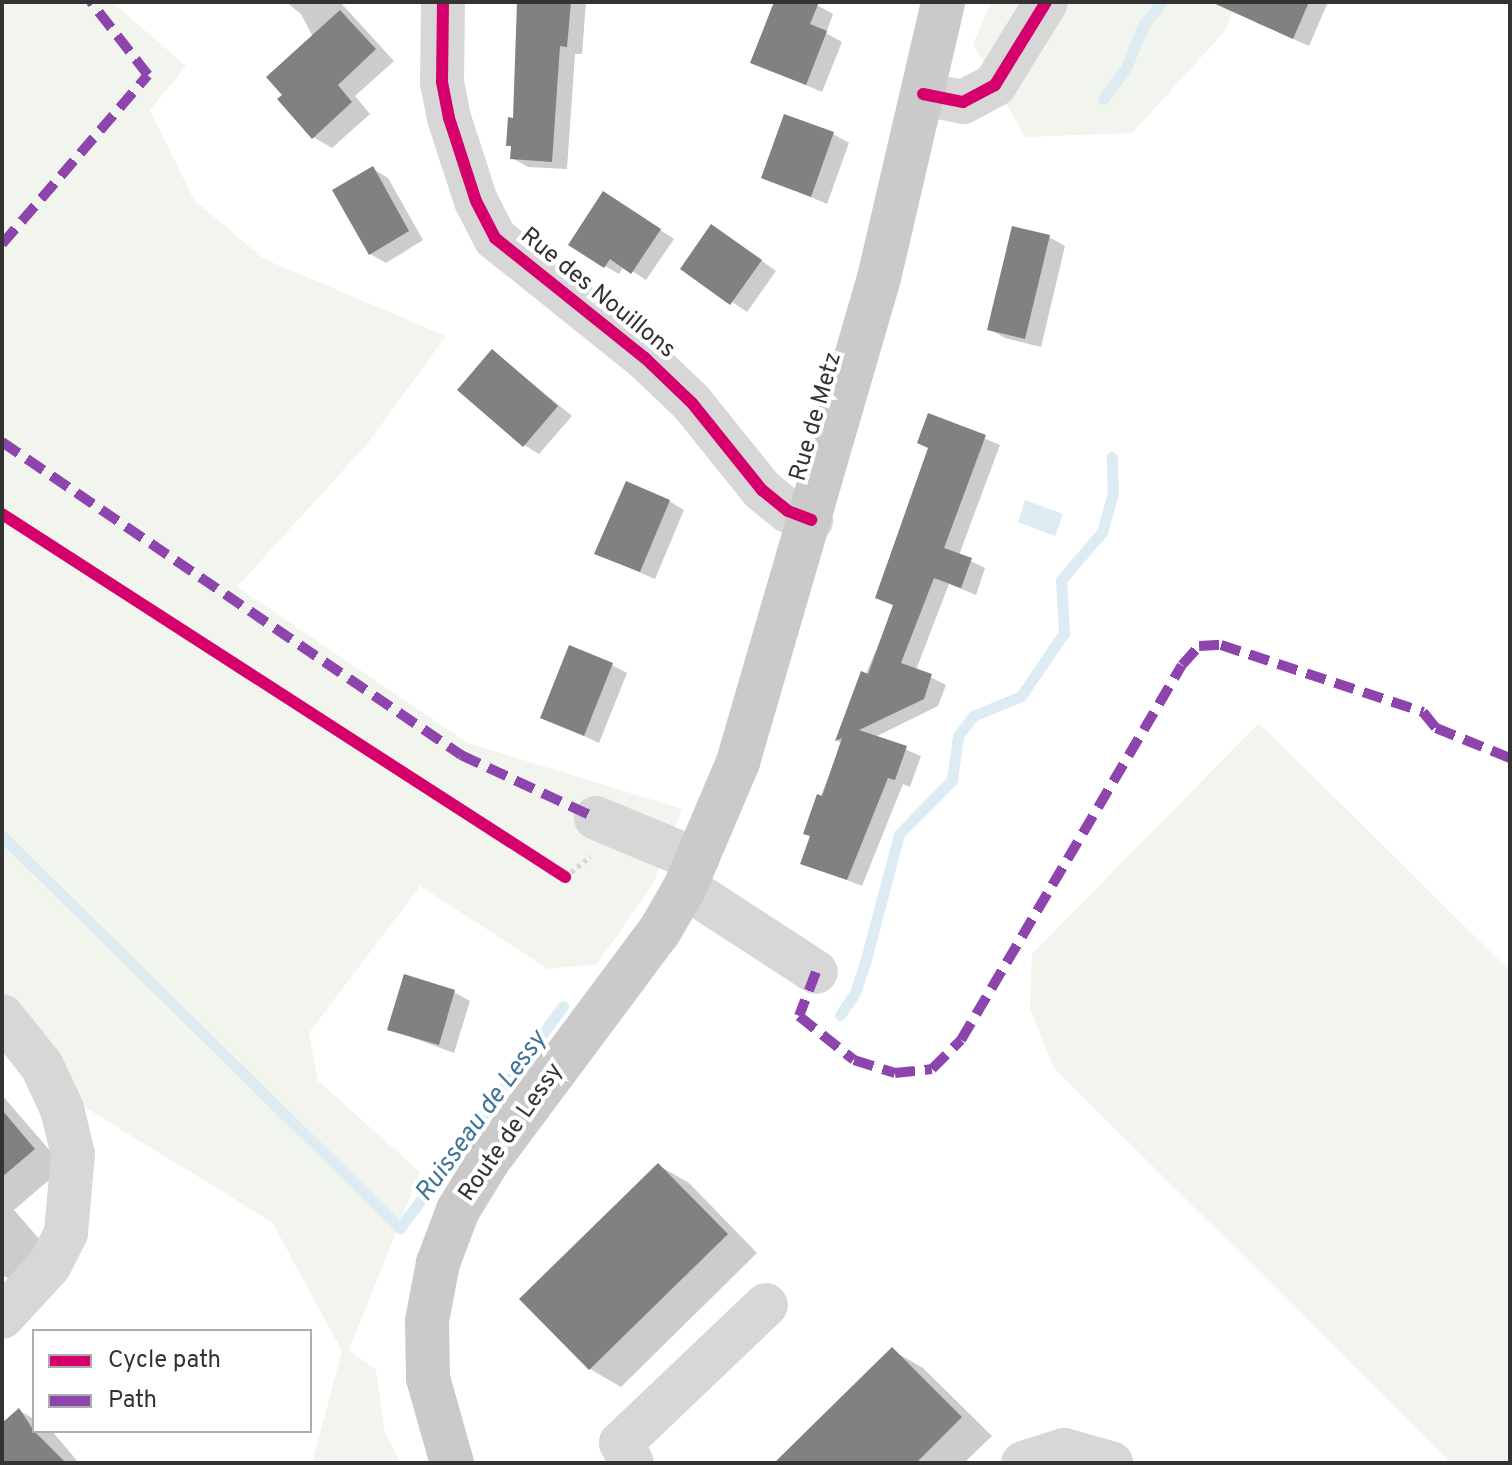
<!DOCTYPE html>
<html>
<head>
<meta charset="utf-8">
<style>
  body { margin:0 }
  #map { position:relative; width:1512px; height:1465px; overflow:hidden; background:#fff; font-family:Overpass,sans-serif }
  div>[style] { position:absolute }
  .green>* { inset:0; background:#f1f5ed }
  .water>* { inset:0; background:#ddebf3 }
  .shadow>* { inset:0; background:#0003 }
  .stream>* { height:11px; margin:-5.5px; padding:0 5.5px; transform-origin:5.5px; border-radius:5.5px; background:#ddebf3 }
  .building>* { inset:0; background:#818181 }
  .path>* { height:5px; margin-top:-2.5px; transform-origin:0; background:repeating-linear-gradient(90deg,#d6d6d6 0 4px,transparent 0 8px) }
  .minor>* { height:44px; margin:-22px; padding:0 22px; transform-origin:22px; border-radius:22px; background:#d7d7d7 }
  .major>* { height:44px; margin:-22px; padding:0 22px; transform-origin:22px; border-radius:22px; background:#cacaca }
  .quiet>* { height:10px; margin-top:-5px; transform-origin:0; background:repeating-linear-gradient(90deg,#8e44ad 0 20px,transparent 0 30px) }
  .cycleway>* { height:12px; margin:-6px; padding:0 6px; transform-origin:6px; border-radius:6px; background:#d6006c }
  span { translate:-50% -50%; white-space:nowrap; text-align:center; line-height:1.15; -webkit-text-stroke:8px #fff; paint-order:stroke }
  .street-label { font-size:24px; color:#333 }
  .water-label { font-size:26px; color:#3f7597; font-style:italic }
  .frame { position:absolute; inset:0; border:4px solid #333; pointer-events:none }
  .legend { position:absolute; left:32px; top:1329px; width:280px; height:104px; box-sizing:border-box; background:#fff; border:2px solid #adadad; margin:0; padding:10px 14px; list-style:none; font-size:24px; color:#333 }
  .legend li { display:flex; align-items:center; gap:16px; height:40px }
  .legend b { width:40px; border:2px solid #adadad }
</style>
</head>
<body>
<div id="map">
  <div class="green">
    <div style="clip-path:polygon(2px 2px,112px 2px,186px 66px,150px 110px,194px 200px,264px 259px,446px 336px,368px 443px,237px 587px,468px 743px,682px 809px,653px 884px,597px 964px,548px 969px,420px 886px,309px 1033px,318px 1081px,420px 1172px,349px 1350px,376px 1370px,385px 1433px,401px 1463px,312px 1463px,342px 1351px,272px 1222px,81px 1105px,2px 993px)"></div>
    <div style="clip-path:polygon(991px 2px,1236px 2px,1225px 31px,1132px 133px,1025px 137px,973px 44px)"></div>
    <div style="clip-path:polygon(1259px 723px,1510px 971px,1510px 1463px,1451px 1463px,1054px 1068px,1030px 1008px,1032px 954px)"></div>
  </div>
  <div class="water">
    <div style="clip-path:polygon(1025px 500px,1063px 514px,1055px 536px,1018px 522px)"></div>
  </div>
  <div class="shadow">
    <div style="clip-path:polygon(286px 2px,340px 2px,394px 61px,355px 96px,370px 114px,332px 148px,313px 137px,313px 37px,301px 14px)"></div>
    <div style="clip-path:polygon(523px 2px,586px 2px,582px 54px,575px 54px,567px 169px,528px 167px,512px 158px)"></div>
    <div style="clip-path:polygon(776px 2px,811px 2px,833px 14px,826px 33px,842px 42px,822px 92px,752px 62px)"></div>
    <div style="clip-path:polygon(1244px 2px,1328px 2px,1309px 46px,1255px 22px)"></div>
    <div style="clip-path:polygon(833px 134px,849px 143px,827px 204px,764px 177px)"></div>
    <div style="clip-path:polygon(373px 169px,388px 178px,423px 240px,386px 263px,370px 254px)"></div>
    <div style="clip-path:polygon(618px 202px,674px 239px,646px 280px,624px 266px,619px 274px,605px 266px)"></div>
    <div style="clip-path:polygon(727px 236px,776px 271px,747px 312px,682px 268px)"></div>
    <div style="clip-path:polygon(1049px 237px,1065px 246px,1041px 347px,1005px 338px,989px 329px)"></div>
    <div style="clip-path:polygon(493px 351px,572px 416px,539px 454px,524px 445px)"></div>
    <div style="clip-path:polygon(929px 415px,1000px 445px,959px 555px,985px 568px,976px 595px,949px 584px,916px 670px,946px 685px,938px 706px,875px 737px,921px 756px,910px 787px,903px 784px,862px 886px,803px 863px,812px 837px,806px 833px,842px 743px,837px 741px,895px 606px,878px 597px,930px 449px)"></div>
    <div style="clip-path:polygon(669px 501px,684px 510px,655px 579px,597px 554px)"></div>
    <div style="clip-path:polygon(612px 665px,627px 673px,599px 743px,543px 717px)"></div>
    <div style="clip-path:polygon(454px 992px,470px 1001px,454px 1053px,389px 1029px)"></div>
    <div style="clip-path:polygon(2px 1095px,64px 1167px,14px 1210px,61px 1264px,30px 1291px,2px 1275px)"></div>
    <div style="clip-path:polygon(658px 1165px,689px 1183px,757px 1253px,621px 1387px,590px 1369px)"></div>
    <div style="clip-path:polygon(892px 1350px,923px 1368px,992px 1436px,964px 1463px,777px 1463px)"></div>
    <div style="clip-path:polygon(20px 1411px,34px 1419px,34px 1431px,52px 1431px,79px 1463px,2px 1463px,2px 1426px)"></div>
  </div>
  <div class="stream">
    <div style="left:1103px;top:99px;width:39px;rotate:-53deg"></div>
    <div style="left:1126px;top:68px;width:48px;rotate:-67.8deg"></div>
    <div style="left:1144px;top:24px;width:28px;rotate:-51deg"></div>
    <div style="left:2px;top:836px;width:559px;rotate:44.56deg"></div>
    <div style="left:400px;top:1228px;width:275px;rotate:-53.7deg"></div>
    <div style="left:840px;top:1015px;width:27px;rotate:-56deg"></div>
    <div style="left:855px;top:993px;width:32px;rotate:-72deg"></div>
    <div style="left:865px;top:963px;width:133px;rotate:-75.2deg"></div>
    <div style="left:899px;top:834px;width:76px;rotate:-45.5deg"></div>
    <div style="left:952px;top:780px;width:44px;rotate:-82.2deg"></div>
    <div style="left:958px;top:736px;width:25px;rotate:-53deg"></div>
    <div style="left:973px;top:716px;width:52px;rotate:-22.6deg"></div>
    <div style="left:1021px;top:696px;width:76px;rotate:-55.7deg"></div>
    <div style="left:1064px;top:633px;width:53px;rotate:-93.2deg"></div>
    <div style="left:1061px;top:580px;width:63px;rotate:-49.5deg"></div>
    <div style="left:1102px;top:532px;width:41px;rotate:-74.2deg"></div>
    <div style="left:1113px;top:493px;width:36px;rotate:-92deg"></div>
  </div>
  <div class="building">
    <div style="clip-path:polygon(517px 2px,571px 2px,567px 47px,560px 46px,552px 162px,510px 159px,511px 146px,506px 146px,508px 117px,513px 118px)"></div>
    <div style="clip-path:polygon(774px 2px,819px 2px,810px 24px,827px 31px,806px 85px,750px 63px)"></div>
    <div style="clip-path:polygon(1211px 2px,1309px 2px,1293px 39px)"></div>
    <div style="clip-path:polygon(340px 10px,376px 49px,338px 85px,352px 102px,312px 139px,277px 99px,282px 95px,266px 77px)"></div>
    <div style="clip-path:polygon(784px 114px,834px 132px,811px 197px,761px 178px)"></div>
    <div style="clip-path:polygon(373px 166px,409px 231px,369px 255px,332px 190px)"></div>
    <div style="clip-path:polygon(603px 191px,661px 229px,631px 274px,610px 259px,604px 268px,568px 245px)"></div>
    <div style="clip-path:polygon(711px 224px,762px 260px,730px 305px,680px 269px)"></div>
    <div style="clip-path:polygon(1012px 226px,1050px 235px,1025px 339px,987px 330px)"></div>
    <div style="clip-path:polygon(492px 349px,558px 406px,523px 447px,457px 390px)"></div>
    <div style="clip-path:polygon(928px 413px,986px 435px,944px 548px,972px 558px,961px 588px,934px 578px,901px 663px,932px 674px,924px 699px,859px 730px,907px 746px,895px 780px,888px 778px,847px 880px,800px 864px,810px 836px,803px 834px,817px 794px,822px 796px,842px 738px,835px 741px,861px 671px,868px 674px,893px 605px,875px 598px,928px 448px,917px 443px)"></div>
    <div style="clip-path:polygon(626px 481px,670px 500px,640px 572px,594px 554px)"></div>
    <div style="clip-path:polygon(569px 645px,613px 663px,584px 736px,540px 718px)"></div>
    <div style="clip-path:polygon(404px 974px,455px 990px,439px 1045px,387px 1030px)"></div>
    <div style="clip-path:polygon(2px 1110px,35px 1149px,2px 1177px)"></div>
    <div style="clip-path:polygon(658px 1163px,728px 1234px,589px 1370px,519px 1299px)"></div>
    <div style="clip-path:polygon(892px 1347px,962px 1417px,916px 1463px,774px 1463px)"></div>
    <div style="clip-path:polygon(19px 1408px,34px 1431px,66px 1463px,2px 1463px,2px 1423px)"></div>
  </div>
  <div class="path">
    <div style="left:565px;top:877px;width:33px;rotate:-39deg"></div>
  </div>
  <div class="minor">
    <div style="left:443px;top:2px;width:80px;rotate:90.7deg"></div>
    <div style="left:442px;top:82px;width:37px;rotate:79deg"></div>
    <div style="left:449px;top:118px;width:87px;rotate:72deg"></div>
    <div style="left:476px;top:201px;width:42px;rotate:62.8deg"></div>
    <div style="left:495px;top:238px;width:192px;rotate:38.7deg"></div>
    <div style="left:645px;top:358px;width:65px;rotate:43.8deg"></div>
    <div style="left:692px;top:403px;width:112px;rotate:51.2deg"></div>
    <div style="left:762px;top:490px;width:33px;rotate:39deg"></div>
    <div style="left:788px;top:511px;width:25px;rotate:21deg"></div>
    <div style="left:923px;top:94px;width:41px;rotate:11.3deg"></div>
    <div style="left:963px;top:102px;width:36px;rotate:-28deg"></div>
    <div style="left:995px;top:85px;width:97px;rotate:-58.4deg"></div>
    <div style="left:596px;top:818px;width:109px;rotate:22.6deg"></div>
    <div style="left:685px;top:887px;width:156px;rotate:33deg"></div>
    <div style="left:2px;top:1016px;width:64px;rotate:51.3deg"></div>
    <div style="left:42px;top:1066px;width:47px;rotate:65.1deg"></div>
    <div style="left:62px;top:1109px;width:46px;rotate:76.3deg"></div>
    <div style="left:73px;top:1154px;width:79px;rotate:95.1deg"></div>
    <div style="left:66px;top:1233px;width:37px;rotate:117deg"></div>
    <div style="left:49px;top:1266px;width:69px;rotate:132.7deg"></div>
    <div style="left:632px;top:1463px;width:23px;rotate:-119deg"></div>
    <div style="left:621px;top:1443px;width:200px;rotate:-43.6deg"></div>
    <div style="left:1023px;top:1463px;width:43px;rotate:-17.6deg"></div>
    <div style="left:1064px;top:1450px;width:49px;rotate:15.5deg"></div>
  </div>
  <div class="major">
    <div style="left:452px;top:1463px;width:88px;rotate:-105.8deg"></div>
    <div style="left:428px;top:1378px;width:57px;rotate:-91deg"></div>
    <div style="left:427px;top:1321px;width:59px;rotate:-79.3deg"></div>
    <div style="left:438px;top:1263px;width:57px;rotate:-69.3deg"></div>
    <div style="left:458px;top:1210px;width:57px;rotate:-58.5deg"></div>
    <div style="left:488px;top:1161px;width:286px;rotate:-53.3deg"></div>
    <div style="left:659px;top:932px;width:52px;rotate:-60deg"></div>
    <div style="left:685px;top:887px;width:136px;rotate:-67deg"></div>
    <div style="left:738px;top:762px;width:504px;rotate:-73.76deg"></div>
    <div style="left:879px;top:278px;width:283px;rotate:-76.9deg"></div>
  </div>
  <div class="quiet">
    <div style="left:2px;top:244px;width:223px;rotate:-49.2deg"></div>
    <div style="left:148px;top:75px;width:93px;rotate:-128deg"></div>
    <div style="left:2px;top:442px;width:556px;rotate:34.29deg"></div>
    <div style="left:461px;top:755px;width:149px;rotate:25deg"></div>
    <div style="left:816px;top:972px;width:47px;rotate:111.1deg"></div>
    <div style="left:799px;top:1016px;width:70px;rotate:38.7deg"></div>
    <div style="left:854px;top:1060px;width:43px;rotate:17.6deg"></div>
    <div style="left:895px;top:1073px;width:37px;rotate:-6deg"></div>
    <div style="left:932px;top:1069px;width:41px;rotate:-45deg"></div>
    <div style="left:961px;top:1040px;width:435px;rotate:-59.5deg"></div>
    <div style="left:1182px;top:665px;width:25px;rotate:-48deg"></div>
    <div style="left:1199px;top:646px;width:22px;rotate:-3deg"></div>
    <div style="left:1221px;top:645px;width:213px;rotate:18.3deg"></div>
    <div style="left:1423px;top:712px;width:21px;rotate:51deg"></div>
    <div style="left:1436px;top:728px;width:80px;rotate:22.1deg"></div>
  </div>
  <div class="cycleway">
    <div style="left:443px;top:2px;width:80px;rotate:90.7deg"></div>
    <div style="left:442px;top:82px;width:37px;rotate:79deg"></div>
    <div style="left:449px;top:118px;width:87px;rotate:72deg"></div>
    <div style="left:476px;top:201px;width:42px;rotate:62.8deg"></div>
    <div style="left:495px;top:238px;width:192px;rotate:38.7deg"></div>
    <div style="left:645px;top:358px;width:65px;rotate:43.8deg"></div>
    <div style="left:692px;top:403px;width:112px;rotate:51.2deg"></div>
    <div style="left:762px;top:490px;width:33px;rotate:39deg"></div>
    <div style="left:788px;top:511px;width:25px;rotate:21deg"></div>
    <div style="left:923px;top:94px;width:41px;rotate:11.3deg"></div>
    <div style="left:963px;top:102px;width:36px;rotate:-28deg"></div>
    <div style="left:995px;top:85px;width:97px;rotate:-58.4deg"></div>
    <div style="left:2px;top:514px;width:670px;rotate:32.81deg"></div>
  </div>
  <div class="street-label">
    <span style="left:597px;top:294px;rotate:39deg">Rue des Nouillons</span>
    <span style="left:817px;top:417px;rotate:-74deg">Rue de Metz</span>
    <span style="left:512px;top:1133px;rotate:-55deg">Route de Lessy</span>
  </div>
  <div class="water-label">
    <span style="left:482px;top:1117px;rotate:-54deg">Ruisseau de Lessy</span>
  </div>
  <div class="frame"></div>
  <ul class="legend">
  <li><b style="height:10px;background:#d6006c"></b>Cycle path</li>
  <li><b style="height:10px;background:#8e44ad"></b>Path</li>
  </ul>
</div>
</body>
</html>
